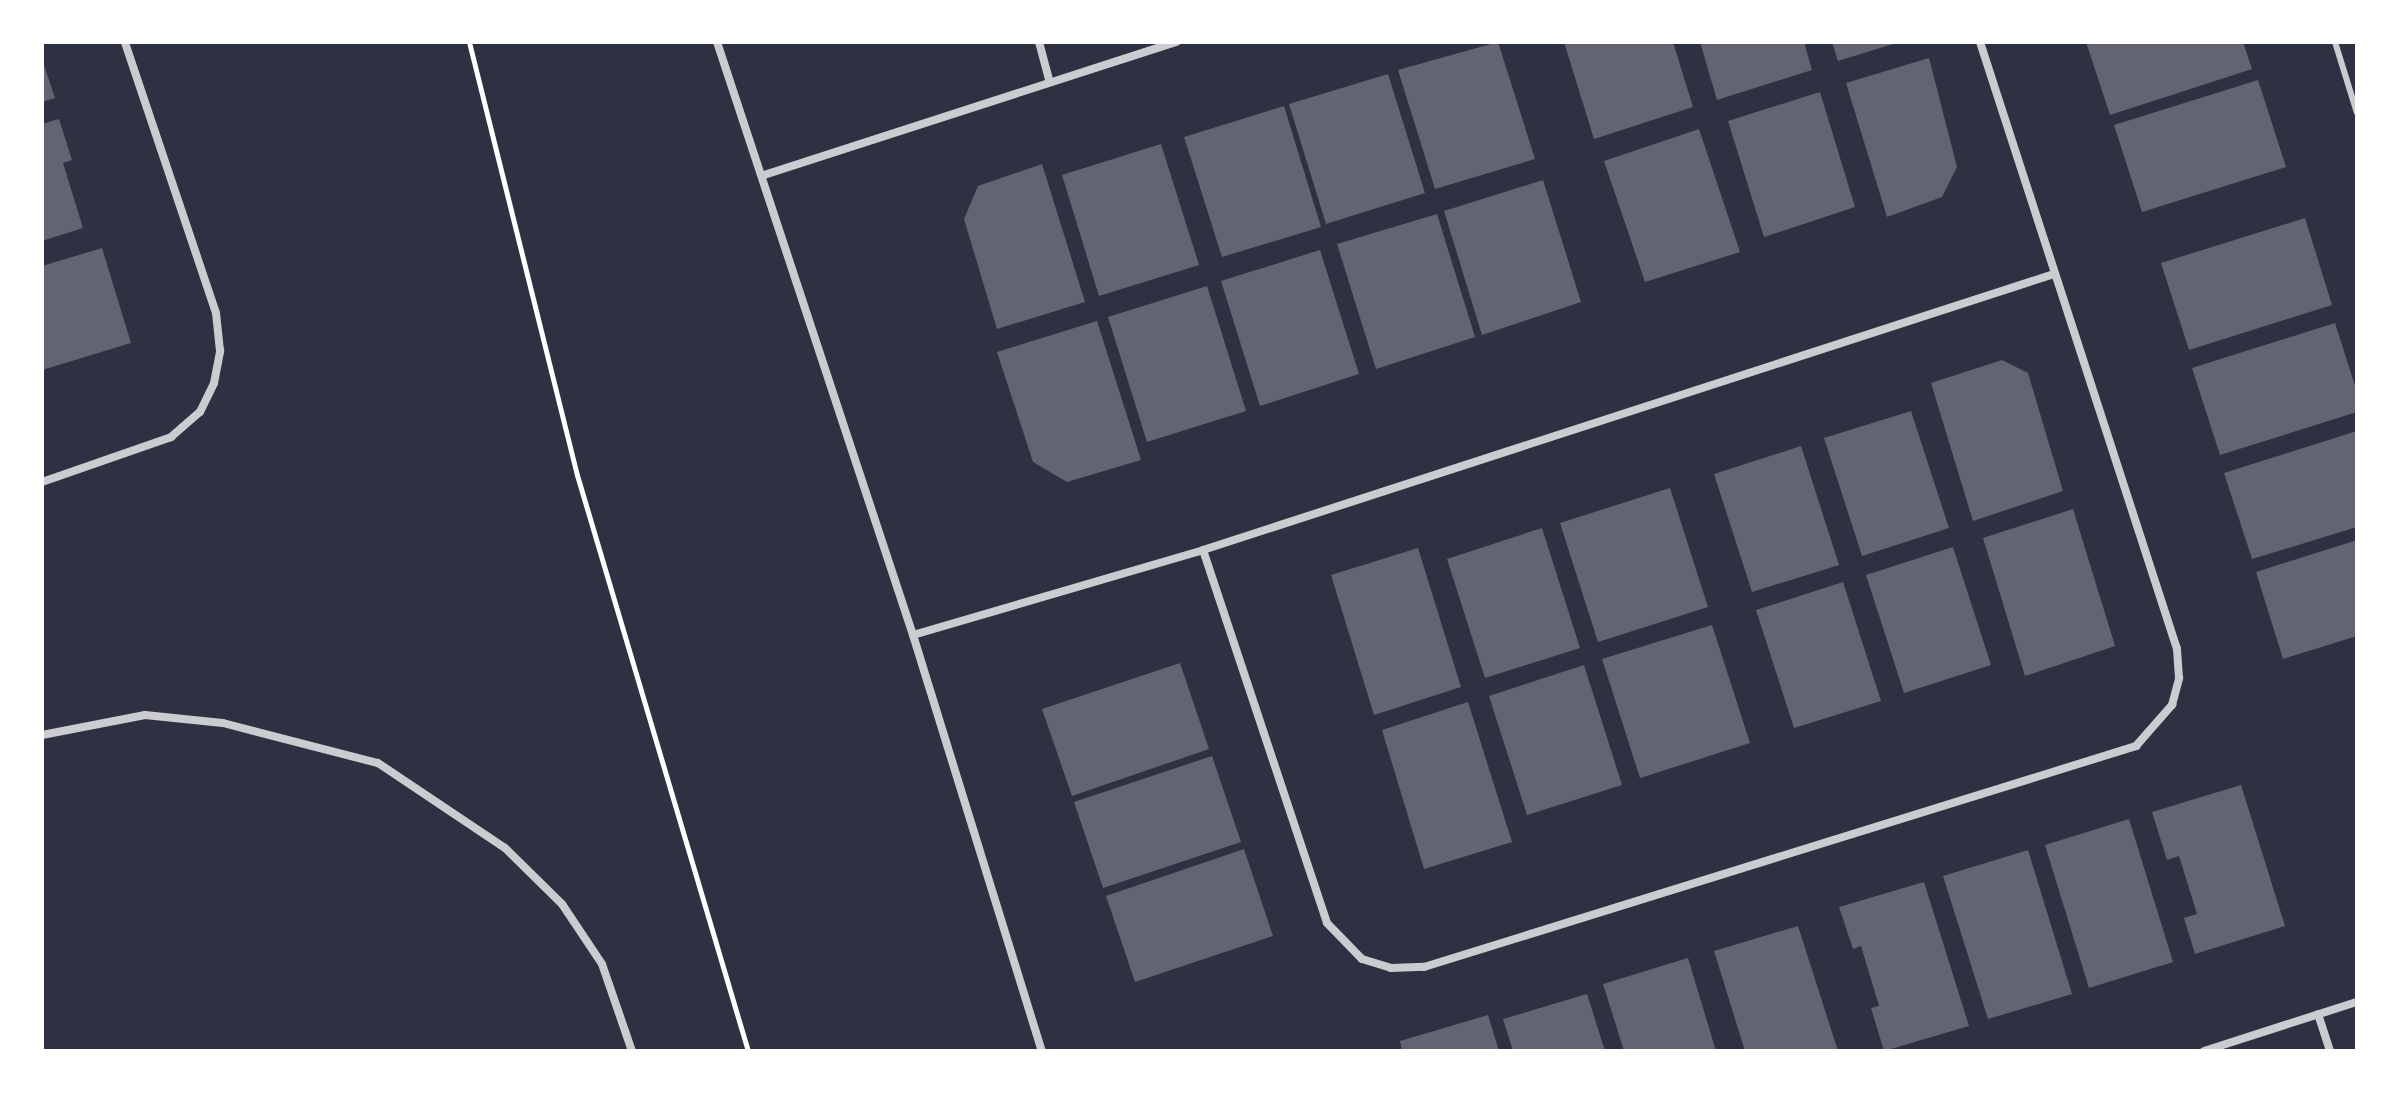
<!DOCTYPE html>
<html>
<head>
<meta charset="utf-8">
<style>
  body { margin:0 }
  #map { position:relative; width:2399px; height:1093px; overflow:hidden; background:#2d3142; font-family:Barlow,sans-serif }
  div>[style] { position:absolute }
  .building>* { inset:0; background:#626471 }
  .path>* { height:5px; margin:-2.5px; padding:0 2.5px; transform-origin:2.5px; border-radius:2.5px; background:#fff }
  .service>* { height:6px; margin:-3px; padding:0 3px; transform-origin:3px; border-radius:3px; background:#caccd0 }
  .minor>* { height:8px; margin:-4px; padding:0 4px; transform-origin:4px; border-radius:4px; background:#caccd0 }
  span { translate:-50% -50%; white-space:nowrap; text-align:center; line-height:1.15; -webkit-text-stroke:8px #fff; paint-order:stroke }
  .frame { position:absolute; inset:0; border:44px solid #fff; pointer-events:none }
</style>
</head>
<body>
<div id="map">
  <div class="building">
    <div style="clip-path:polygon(1498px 42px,1535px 159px,1435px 189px,1398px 70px)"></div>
    <div style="clip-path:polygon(1564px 42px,1673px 42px,1693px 107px,1594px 139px)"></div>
    <div style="clip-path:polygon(1700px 42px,1804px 42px,1812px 70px,1717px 100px)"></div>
    <div style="clip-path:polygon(1832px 42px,1896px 42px,1896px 43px,1838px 61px)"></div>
    <div style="clip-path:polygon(2086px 42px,2243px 42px,2252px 69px,2110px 115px)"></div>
    <div style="clip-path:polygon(1929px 58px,1957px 167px,1942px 197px,1887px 217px,1846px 83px)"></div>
    <div style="clip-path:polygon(42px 59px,55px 98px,42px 102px)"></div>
    <div style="clip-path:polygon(1388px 74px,1425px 193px,1326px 224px,1289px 104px)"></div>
    <div style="clip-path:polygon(2258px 80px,2286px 167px,2142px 212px,2114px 125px)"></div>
    <div style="clip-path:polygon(1820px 92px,1855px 207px,1764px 237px,1728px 121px)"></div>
    <div style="clip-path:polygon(1284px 106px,1321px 227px,1222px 257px,1184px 137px)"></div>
    <div style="clip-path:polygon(59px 119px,72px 160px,63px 163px,83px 228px,42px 241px,42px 124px)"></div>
    <div style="clip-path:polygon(1699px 129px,1740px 252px,1645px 282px,1604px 161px)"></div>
    <div style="clip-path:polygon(1161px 144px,1199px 265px,1099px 296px,1062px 175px)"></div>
    <div style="clip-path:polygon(1042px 164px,1085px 302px,997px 329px,964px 219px,978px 186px)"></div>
    <div style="clip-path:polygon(1543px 180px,1581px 302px,1482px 335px,1444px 211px)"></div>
    <div style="clip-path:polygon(1437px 214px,1475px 337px,1376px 369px,1337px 244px)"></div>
    <div style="clip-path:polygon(2305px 218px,2332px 305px,2189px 350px,2161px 263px)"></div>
    <div style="clip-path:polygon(102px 248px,131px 343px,42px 370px,42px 266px)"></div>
    <div style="clip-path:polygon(1320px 250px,1359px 374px,1260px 406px,1221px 281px)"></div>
    <div style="clip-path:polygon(1207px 286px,1246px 411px,1147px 442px,1108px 317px)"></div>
    <div style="clip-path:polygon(1097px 321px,1141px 460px,1067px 482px,1033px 462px,997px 352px)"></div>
    <div style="clip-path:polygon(2335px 323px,2357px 392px,2357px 412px,2220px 455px,2192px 368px)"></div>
    <div style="clip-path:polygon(2002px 360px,2028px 373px,2063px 491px,1973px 521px,1931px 383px)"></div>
    <div style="clip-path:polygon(1911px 411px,1949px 528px,1862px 556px,1824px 438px)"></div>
    <div style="clip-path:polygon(2357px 431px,2357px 527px,2252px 559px,2224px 473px)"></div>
    <div style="clip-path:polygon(1801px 446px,1839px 565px,1752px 592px,1714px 474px)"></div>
    <div style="clip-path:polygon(1670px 488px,1708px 607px,1598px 642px,1560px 523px)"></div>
    <div style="clip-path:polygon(2073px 509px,2115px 646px,2025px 676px,1983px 538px)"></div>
    <div style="clip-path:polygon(1542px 528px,1580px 648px,1485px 678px,1447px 559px)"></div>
    <div style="clip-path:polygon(2357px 540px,2357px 636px,2283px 659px,2256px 572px)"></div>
    <div style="clip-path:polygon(1953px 547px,1991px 665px,1904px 693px,1866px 575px)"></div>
    <div style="clip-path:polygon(1418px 548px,1461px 687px,1374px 715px,1331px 575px)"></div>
    <div style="clip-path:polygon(1843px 582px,1881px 701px,1794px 728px,1756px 610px)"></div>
    <div style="clip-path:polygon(1712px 625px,1750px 743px,1640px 778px,1602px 659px)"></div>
    <div style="clip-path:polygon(1180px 663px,1209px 749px,1072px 796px,1042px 709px)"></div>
    <div style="clip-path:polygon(1584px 665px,1622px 785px,1527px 815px,1489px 696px)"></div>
    <div style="clip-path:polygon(1468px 702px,1512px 842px,1424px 869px,1382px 730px)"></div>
    <div style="clip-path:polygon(1212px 756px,1241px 842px,1103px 888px,1074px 802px)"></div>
    <div style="clip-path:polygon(2241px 785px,2285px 926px,2195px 954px,2184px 918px,2197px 914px,2179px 856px,2167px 860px,2152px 812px)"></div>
    <div style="clip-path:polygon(2129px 819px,2173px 962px,2089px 988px,2045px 845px)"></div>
    <div style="clip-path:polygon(1244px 849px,1273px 936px,1135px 982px,1106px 896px)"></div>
    <div style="clip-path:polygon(2028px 850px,2072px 994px,1988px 1019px,1943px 876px)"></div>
    <div style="clip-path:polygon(1924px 882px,1969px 1026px,1884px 1051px,1871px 1008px,1879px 1006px,1861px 946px,1853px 949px,1839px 907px)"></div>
    <div style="clip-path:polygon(1798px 926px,1838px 1051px,1745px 1051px,1714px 951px)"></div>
    <div style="clip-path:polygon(1688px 958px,1716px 1051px,1624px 1051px,1603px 984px)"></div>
    <div style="clip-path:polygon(1587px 994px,1605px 1051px,1513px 1051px,1503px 1019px)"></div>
    <div style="clip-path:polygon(1488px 1015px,1499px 1051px,1402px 1051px,1400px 1041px)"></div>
  </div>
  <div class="path">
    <div style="left:469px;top:42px;width:446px;rotate:76deg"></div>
    <div style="left:577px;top:475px;width:601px;rotate:73.47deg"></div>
  </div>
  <div class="service">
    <div style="left:2335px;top:42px;width:74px;rotate:72.8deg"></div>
  </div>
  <div class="minor">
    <div style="left:717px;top:42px;width:625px;rotate:71.71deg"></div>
    <div style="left:913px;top:635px;width:436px;rotate:72.8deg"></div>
    <div style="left:1039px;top:42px;width:39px;rotate:75deg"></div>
    <div style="left:764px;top:175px;width:434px;rotate:-17.9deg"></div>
    <div style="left:42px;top:482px;width:137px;rotate:-19.2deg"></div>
    <div style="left:171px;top:437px;width:38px;rotate:-41deg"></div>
    <div style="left:200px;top:412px;width:32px;rotate:-64deg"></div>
    <div style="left:214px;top:383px;width:33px;rotate:-79deg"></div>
    <div style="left:220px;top:351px;width:38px;rotate:-96deg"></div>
    <div style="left:216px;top:313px;width:286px;rotate:-108.6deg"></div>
    <div style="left:1203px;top:550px;width:393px;rotate:71.6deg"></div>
    <div style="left:1327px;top:923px;width:50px;rotate:45.8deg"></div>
    <div style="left:1362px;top:959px;width:30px;rotate:17deg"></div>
    <div style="left:1391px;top:968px;width:33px;rotate:-2deg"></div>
    <div style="left:1424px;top:967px;width:746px;rotate:-17.24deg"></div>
    <div style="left:2136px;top:746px;width:55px;rotate:-48.7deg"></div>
    <div style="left:2172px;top:705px;width:28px;rotate:-75deg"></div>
    <div style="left:2179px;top:678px;width:29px;rotate:-94deg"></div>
    <div style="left:2177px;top:649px;width:638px;rotate:-107.98deg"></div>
    <div style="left:913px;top:635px;width:302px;rotate:-16.3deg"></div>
    <div style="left:1203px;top:550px;width:895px;rotate:-17.97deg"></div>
    <div style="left:42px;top:735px;width:105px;rotate:-11deg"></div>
    <div style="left:145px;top:715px;width:78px;rotate:5.9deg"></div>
    <div style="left:223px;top:723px;width:160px;rotate:14.5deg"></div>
    <div style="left:378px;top:763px;width:153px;rotate:33.8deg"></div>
    <div style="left:505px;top:848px;width:80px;rotate:44.5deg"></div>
    <div style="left:562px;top:904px;width:72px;rotate:56.3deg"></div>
    <div style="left:602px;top:964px;width:92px;rotate:71deg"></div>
    <div style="left:2318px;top:1014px;width:39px;rotate:72deg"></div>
    <div style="left:2204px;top:1051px;width:161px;rotate:-17.8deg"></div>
  </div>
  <div class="frame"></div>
</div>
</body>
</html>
